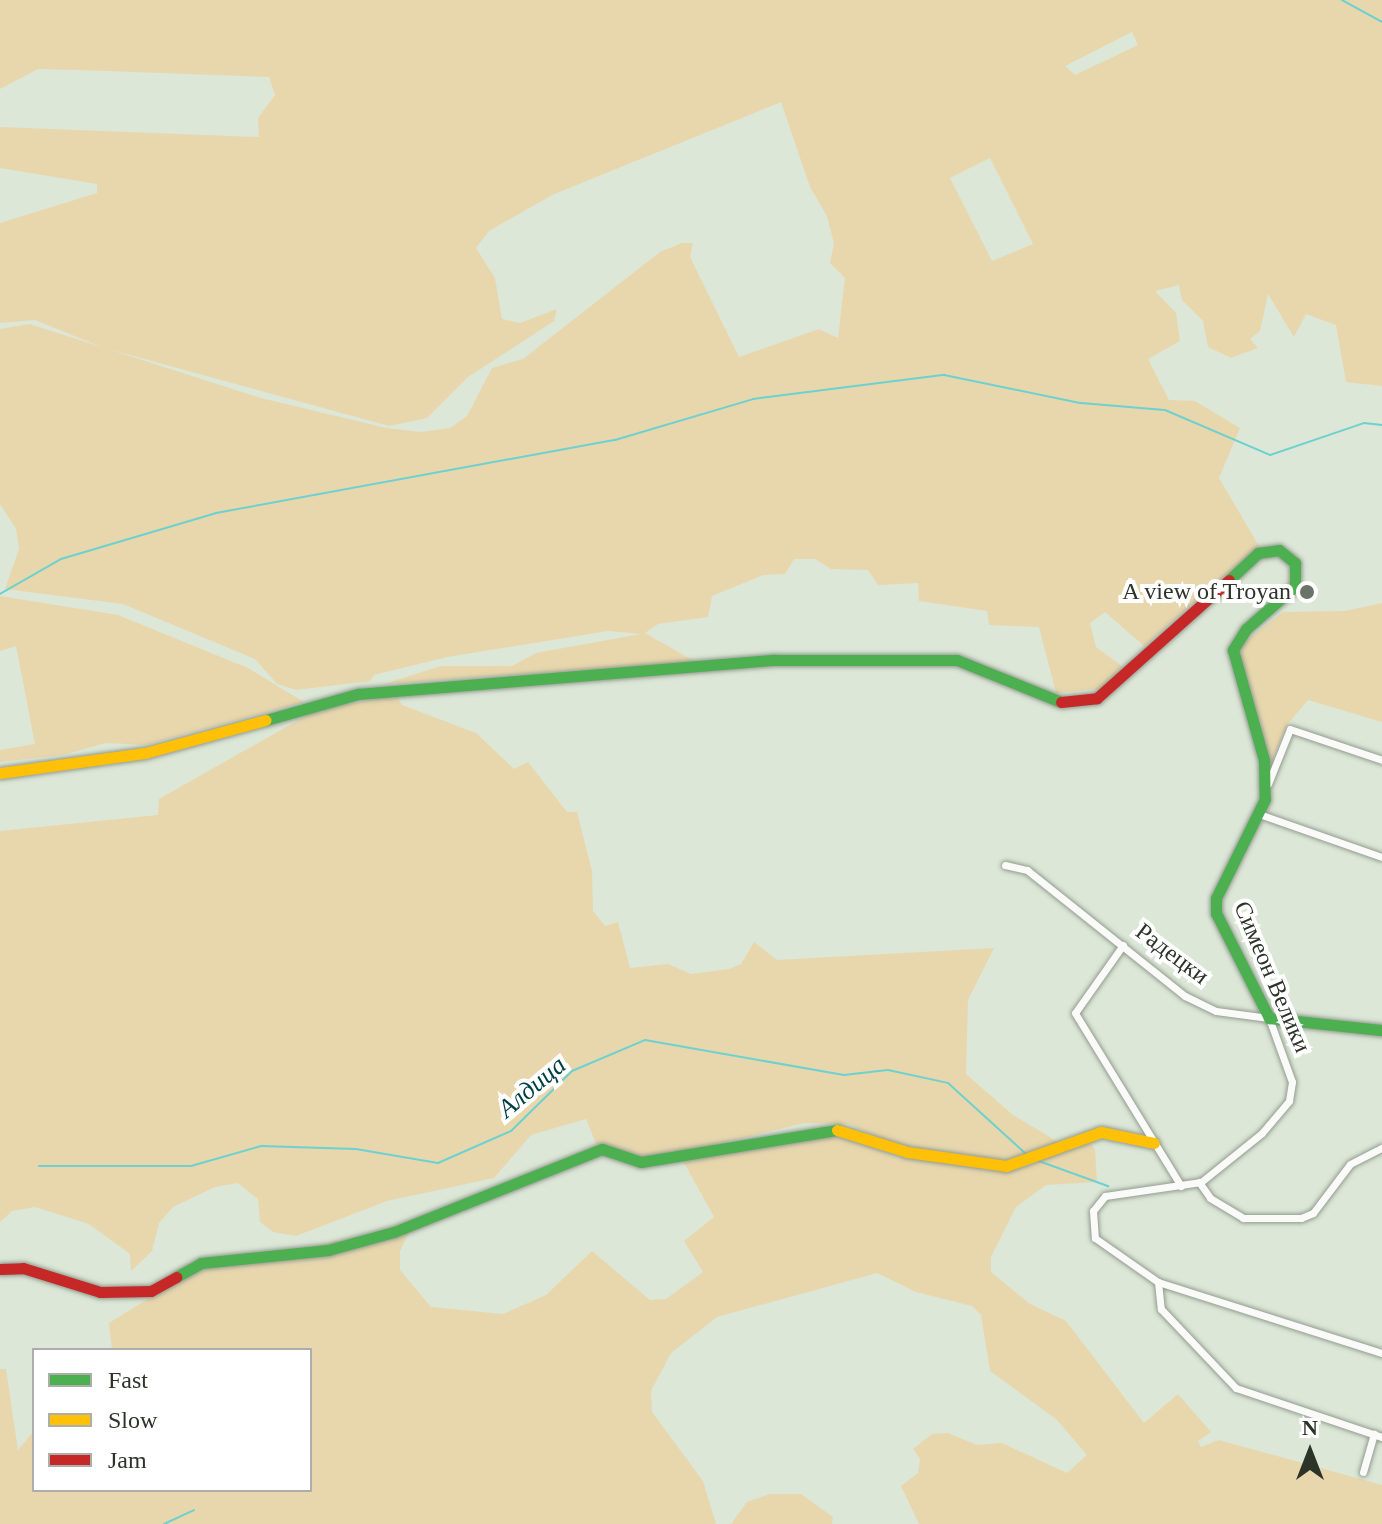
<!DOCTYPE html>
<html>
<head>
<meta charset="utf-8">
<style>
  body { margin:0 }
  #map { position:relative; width:1382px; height:1524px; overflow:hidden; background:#dce7d7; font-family:"Times New Roman",serif }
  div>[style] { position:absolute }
  .green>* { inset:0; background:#e8d7ad }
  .stream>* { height:2px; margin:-1px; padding:0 1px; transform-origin:1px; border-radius:1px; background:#6dd1cf }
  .roads { filter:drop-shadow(0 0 2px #939c90) drop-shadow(0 0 2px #939c90) }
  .street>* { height:7px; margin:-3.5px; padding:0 3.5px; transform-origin:3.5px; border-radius:3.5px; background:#fafbf9 }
  .fast>* { height:11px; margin:-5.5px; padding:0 5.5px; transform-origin:5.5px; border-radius:5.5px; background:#4caf50 }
  .slow>* { height:11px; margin:-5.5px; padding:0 5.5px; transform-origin:5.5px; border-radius:5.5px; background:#ffc107 }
  .jam>* { height:11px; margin:-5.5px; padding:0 5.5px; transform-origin:5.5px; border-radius:5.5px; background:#c62828 }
  .dots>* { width:22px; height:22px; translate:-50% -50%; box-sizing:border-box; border:4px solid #fff; border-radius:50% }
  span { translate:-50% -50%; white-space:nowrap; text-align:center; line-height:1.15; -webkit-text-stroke:8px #fff; paint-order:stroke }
  .poi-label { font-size:24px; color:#2c342a }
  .right { translate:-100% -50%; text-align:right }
  .street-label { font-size:24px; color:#2c342a }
  .water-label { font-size:26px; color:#003f41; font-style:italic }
  .legend { position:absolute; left:32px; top:1348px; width:280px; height:144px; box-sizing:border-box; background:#fff; border:2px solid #abaeaa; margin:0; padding:10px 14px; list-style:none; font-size:24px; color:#2c342a }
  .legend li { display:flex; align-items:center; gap:16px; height:40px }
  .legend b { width:40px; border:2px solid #abaeaa }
  .north { position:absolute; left:1270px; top:1412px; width:80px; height:80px; -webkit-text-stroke:6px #fff; paint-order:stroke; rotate:0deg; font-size:22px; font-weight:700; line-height:32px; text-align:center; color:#2c342a }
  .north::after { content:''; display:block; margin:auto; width:28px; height:36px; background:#2c342a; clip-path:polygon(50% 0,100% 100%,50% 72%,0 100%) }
</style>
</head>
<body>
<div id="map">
  <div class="green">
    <div style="clip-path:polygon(evenodd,0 0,1382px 0,1382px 386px,1346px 382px,1336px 325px,1306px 314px,1294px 337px,1268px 294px,1260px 331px,1250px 339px,1258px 348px,1231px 358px,1208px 347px,1203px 321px,1182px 300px,1179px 285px,1155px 291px,1176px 313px,1180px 341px,1148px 359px,1169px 400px,1195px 401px,1240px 428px,1219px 478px,1259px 546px,1144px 646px,1105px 612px,1090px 623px,1096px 647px,1123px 667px,1099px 689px,1056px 693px,1039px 627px,989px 625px,987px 611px,919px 601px,918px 583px,878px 585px,868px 570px,831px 569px,815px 559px,794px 559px,785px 574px,763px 575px,712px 596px,708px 617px,658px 624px,645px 633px,696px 662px,384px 684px,441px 666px,512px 666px,536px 653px,641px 634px,608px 631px,447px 657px,374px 675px,370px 681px,296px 690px,277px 684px,255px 659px,123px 604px,5px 589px,19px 549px,16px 529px,0 504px,0 329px,30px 324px,261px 398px,386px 428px,421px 432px,450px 428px,467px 416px,492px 368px,523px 359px,660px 252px,682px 243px,693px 243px,690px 257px,739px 357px,819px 329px,838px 338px,845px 278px,830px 263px,834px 243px,827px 216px,810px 187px,781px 102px,552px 195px,489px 231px,476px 248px,495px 278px,502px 319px,520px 323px,557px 309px,554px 321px,468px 377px,427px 418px,389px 426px,104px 348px,35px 320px,0 323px,0 223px,97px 193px,97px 184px,0 168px,0 127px,259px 137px,258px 118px,275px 95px,269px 77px,78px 70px,38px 69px,0 89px,0 0,1132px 32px,1138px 45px,1075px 75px,1065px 66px,1132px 32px,0 0,990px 158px,1033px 244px,992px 261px,950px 178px,990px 158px)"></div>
    <div style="clip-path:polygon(0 596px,118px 615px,248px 668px,304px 702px,145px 745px,106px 743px,63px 755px,0 762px,0 750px,35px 744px,16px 646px,0 651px)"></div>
    <div style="clip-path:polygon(1382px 603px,1382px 722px,1308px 700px,1287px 725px,1270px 766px,1240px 671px,1239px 646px,1283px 612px,1345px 611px)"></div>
    <div style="clip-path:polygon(396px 695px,402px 705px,476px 733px,514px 769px,528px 762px,567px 812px,577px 812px,592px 871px,593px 911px,605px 926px,618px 922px,630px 968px,668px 964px,691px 974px,729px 969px,741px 964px,754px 942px,777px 960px,994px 948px,968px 1000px,966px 1074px,1013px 1115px,1058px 1142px,997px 1163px,895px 1146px,849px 1124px,804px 1123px,656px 1159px,597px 1146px,586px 1119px,531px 1135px,494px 1178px,387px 1201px,296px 1236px,273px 1232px,260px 1222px,258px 1199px,238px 1183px,215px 1187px,173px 1207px,159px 1223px,152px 1251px,131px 1271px,130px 1254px,89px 1224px,35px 1207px,12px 1211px,0 1222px,0 831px,158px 815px,159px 799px,316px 710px)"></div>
    <div style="clip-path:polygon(829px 1131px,897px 1157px,996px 1168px,1029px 1166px,1085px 1134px,1095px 1150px,1097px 1182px,1046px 1185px,1016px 1207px,991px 1257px,991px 1272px,1030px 1304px,1066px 1321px,1144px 1423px,1178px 1394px,1211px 1432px,1198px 1441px,1201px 1447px,1219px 1440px,1382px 1485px,1382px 1524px,919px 1524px,901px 1486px,918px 1473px,920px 1459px,913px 1449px,932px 1434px,948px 1433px,977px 1445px,1002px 1443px,1067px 1473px,1087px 1455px,1056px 1419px,990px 1371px,981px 1315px,972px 1306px,916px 1292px,877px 1273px,717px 1317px,671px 1353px,651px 1391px,652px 1412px,703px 1481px,716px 1524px,0 1524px,0 1369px,6px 1369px,18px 1450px,34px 1431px,34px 1490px,310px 1490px,310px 1350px,112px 1350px,109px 1323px,185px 1276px,231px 1260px,411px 1228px,400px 1251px,400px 1270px,431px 1307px,503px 1314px,546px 1295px,592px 1251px,650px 1300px,666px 1299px,703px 1272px,684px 1241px,714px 1217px,682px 1159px)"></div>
    <div style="clip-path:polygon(770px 1494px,801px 1494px,833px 1517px,832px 1524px,731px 1524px,747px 1502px)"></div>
  </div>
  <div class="stream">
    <div style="left:1342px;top:0;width:46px;rotate:28.8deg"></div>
    <div style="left:0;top:594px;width:70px;rotate:-29.8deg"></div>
    <div style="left:61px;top:559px;width:162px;rotate:-16.5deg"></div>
    <div style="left:216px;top:513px;width:406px;rotate:-10.4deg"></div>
    <div style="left:615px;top:440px;width:144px;rotate:-16.5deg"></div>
    <div style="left:753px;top:399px;width:193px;rotate:-7.2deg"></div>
    <div style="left:944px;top:375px;width:140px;rotate:11.6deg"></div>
    <div style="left:1081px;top:403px;width:84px;rotate:4.8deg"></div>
    <div style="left:1165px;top:410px;width:114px;rotate:23.2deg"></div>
    <div style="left:1270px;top:455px;width:99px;rotate:-18.8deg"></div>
    <div style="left:1364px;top:423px;width:18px;rotate:6deg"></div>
    <div style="left:1036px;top:1160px;width:77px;rotate:19.9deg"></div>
    <div style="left:39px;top:1166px;width:152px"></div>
    <div style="left:191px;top:1166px;width:73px;rotate:-15.9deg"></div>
    <div style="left:261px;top:1146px;width:95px;rotate:1.8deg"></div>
    <div style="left:356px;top:1149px;width:83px;rotate:9.7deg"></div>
    <div style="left:438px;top:1163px;width:80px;rotate:-23.7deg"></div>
    <div style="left:511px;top:1131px;width:86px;rotate:-44.5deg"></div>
    <div style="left:572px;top:1071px;width:79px;rotate:-23deg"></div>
    <div style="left:645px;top:1040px;width:202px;rotate:10deg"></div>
    <div style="left:844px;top:1075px;width:44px;rotate:-6.5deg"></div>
    <div style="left:888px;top:1070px;width:61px;rotate:12.2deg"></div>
    <div style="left:948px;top:1083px;width:107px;rotate:42.3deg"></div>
    <div style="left:164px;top:1524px;width:33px;rotate:-25deg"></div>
  </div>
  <div class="roads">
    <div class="street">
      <div style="left:1268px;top:784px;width:59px;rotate:-68.2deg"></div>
      <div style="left:1290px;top:729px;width:97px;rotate:18.6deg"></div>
      <div style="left:1259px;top:814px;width:130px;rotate:19.3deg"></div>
      <div style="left:1005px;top:865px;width:23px;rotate:13deg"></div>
      <div style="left:1027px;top:870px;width:202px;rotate:38.6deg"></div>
      <div style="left:1185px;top:996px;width:34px;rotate:26deg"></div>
      <div style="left:1216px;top:1011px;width:53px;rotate:7.5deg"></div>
      <div style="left:1269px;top:1018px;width:68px;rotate:70.2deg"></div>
      <div style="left:1292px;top:1082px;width:19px;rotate:99deg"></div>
      <div style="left:1289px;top:1101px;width:42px;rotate:130.2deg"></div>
      <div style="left:1262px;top:1133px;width:78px;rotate:141.2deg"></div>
      <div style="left:1201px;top:1182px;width:97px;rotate:171.7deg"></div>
      <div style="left:1105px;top:1196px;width:19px;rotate:129deg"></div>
      <div style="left:1093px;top:1211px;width:27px;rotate:86deg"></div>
      <div style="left:1095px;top:1238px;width:77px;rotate:34.9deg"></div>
      <div style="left:1158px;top:1282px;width:235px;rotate:17.6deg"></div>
      <div style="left:1123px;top:945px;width:83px;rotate:125.2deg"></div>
      <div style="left:1075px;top:1013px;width:203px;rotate:58.5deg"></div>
      <div style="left:1199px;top:1182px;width:19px;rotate:55deg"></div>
      <div style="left:1210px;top:1198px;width:39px;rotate:31deg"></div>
      <div style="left:1243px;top:1218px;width:58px"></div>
      <div style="left:1301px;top:1218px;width:13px;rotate:-23deg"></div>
      <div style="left:1313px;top:1213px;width:61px;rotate:-52.9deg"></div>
      <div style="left:1350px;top:1164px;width:36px;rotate:-27deg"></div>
      <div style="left:1158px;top:1282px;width:27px;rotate:84deg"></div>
      <div style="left:1161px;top:1309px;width:109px;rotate:46.5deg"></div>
      <div style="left:1236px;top:1388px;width:154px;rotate:18.6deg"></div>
      <div style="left:1363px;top:1472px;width:40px;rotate:-74deg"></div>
    </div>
    <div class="fast">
      <div style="left:1229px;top:580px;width:40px;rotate:-43deg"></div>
      <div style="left:1258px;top:553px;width:21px;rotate:-8deg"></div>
      <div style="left:1279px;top:550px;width:21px;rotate:39deg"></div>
      <div style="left:1295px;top:563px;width:23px;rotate:90deg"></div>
      <div style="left:1295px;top:586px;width:65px;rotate:138.7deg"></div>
      <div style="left:1246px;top:629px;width:25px;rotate:122deg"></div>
      <div style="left:1233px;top:650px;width:114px;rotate:74.3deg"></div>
      <div style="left:1264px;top:760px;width:39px;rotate:89deg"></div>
      <div style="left:1265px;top:799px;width:110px;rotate:116.3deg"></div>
      <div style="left:1216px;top:898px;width:15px;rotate:90deg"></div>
      <div style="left:1216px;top:913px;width:118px;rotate:63.2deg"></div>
      <div style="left:1269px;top:1018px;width:114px;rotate:6.1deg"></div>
      <div style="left:266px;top:720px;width:96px;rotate:-15.8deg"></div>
      <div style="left:358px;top:694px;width:418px;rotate:-4.7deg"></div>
      <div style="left:775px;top:660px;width:182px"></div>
      <div style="left:957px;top:660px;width:112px;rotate:22deg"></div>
      <div style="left:176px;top:1277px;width:29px;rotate:-29deg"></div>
      <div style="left:201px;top:1263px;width:128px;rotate:-5.8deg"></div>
      <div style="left:328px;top:1250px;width:68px;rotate:-15.3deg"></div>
      <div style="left:394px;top:1232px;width:224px;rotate:-21.8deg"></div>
      <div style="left:602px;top:1149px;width:41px;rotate:18.4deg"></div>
      <div style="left:641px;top:1162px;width:199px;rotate:-9.3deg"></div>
    </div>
    <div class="slow">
      <div style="left:0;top:773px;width:146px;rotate:-7.9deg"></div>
      <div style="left:145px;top:753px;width:125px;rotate:-15.3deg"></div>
      <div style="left:837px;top:1130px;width:73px;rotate:17.4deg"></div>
      <div style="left:907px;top:1152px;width:100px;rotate:8deg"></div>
      <div style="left:1006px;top:1166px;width:101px;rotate:-19.7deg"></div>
      <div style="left:1101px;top:1132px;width:54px;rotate:11.7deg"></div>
    </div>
    <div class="jam">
      <div style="left:1061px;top:702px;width:36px;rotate:-6deg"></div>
      <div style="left:1097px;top:698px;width:177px;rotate:-41.8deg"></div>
      <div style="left:0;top:1269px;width:23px;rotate:-2deg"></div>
      <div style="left:23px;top:1268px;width:81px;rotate:17.3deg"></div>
      <div style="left:100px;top:1292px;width:51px;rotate:-1.1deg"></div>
      <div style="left:151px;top:1291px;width:29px;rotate:-29deg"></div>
    </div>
  </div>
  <div class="dots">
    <div style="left:1307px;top:592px;background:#6a7367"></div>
  </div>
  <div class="poi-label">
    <span class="right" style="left:1291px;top:592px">A view of Troyan</span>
  </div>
  <div class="street-label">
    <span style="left:1172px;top:954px;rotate:37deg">Радецки</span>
    <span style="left:1272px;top:977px;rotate:67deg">Симеон Велики</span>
  </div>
  <div class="water-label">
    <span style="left:532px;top:1087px;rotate:-40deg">Алдица</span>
  </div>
  <ul class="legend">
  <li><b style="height:10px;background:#4caf50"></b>Fast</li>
  <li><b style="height:10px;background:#ffc107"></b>Slow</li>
  <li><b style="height:10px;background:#c62828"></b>Jam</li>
  </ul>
  <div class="north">N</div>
</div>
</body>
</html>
